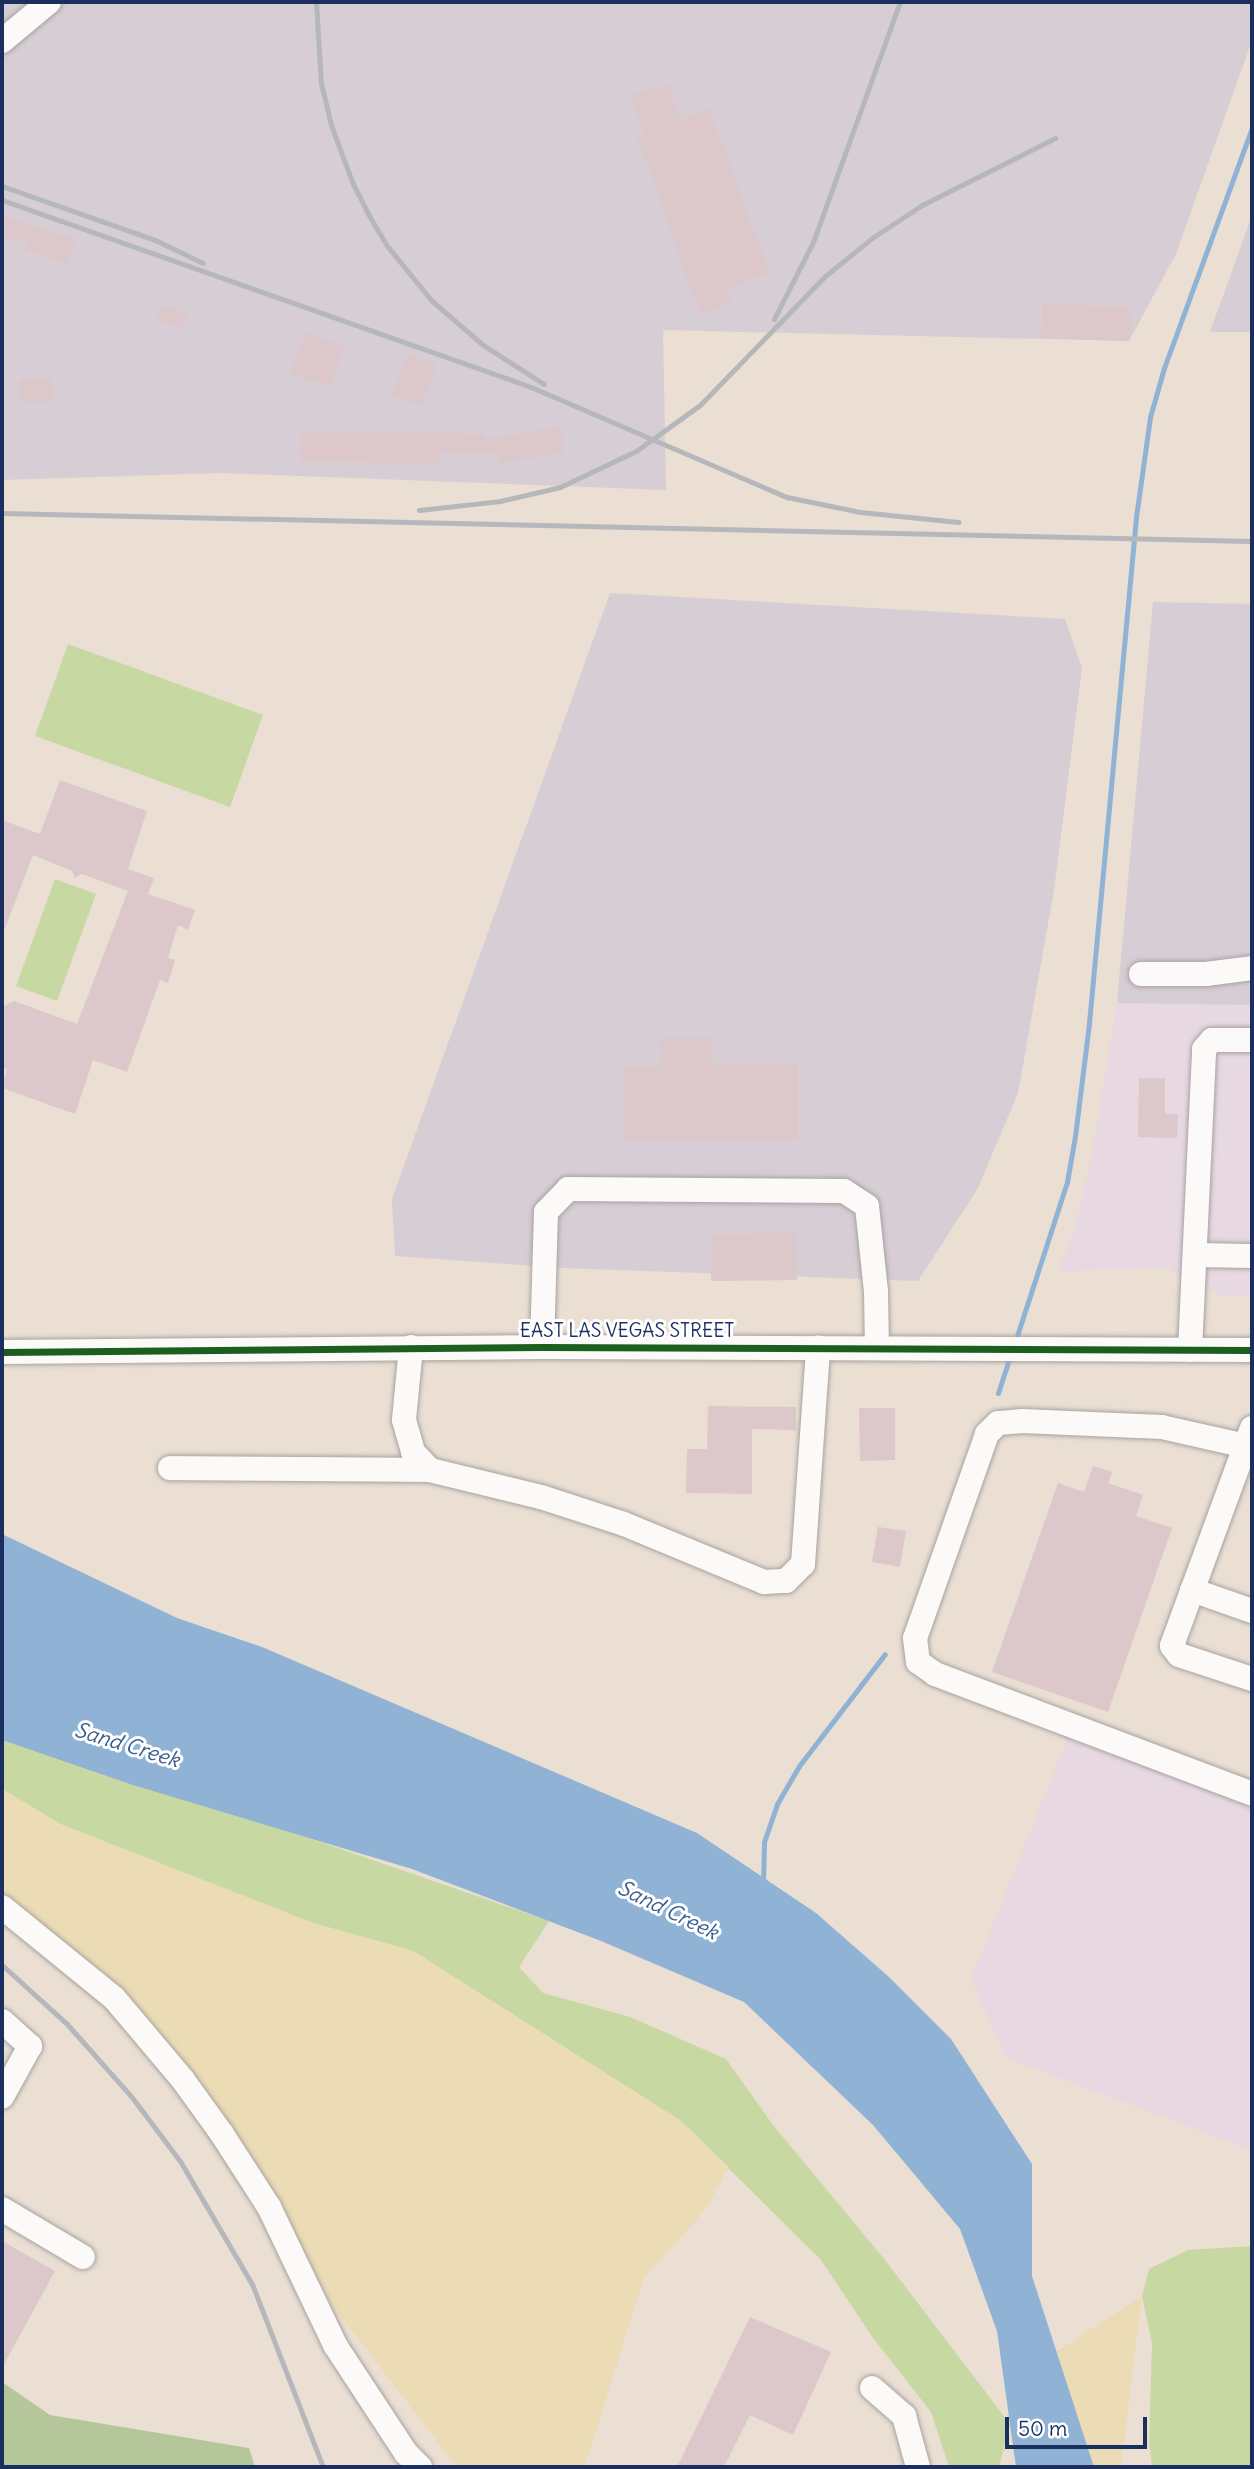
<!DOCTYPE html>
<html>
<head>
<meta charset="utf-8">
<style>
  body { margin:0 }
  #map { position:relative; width:1254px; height:2469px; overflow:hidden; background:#eadfd2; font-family:Delius,sans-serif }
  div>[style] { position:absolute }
  .built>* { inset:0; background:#e8d8e2 }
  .industrial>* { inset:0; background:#d7cdd5 }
  .green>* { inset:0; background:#c8d8a3 }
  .forest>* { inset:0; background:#b5c79a }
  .sand>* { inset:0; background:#ecdcb5 }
  .water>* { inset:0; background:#90b3d5 }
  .stream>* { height:5px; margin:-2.5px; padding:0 2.5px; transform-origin:2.5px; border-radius:2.5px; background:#90b3d5 }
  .building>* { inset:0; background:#dcc8cb }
  .roads { filter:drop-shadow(0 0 2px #a7a3a2) drop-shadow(0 0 2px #a7a3a2) }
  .minor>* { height:24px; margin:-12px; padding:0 12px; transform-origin:12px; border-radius:12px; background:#fcfaf8 }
  .rail>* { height:5px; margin:-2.5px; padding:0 2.5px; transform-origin:2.5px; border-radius:2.5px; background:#b6b7ba }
  .cycleway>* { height:7px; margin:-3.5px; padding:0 3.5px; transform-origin:3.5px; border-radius:3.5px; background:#1b5e20 }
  span { translate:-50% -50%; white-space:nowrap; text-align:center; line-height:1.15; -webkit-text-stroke:6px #fff; paint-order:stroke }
  .street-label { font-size:19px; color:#1b2f5e }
  .water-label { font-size:21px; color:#3a5c8e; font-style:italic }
  .frame { position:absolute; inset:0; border:4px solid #1b2f5e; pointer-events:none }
  .scale { position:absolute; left:1005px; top:2417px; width:142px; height:32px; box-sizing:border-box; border:4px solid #1b2f5e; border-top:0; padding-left:9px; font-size:21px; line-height:24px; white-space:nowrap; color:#1b2f5e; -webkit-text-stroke:5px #fff; paint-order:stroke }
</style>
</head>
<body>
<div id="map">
  <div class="built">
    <div style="clip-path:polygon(1117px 1003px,1252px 1005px,1252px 1296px,1220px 1295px,1168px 1268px,1058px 1271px,1075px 1229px,1095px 1138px)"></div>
    <div style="clip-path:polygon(1072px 1726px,1252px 1803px,1252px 2150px,1006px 2058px,971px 1979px)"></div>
  </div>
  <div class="industrial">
    <div style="clip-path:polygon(2px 2px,1252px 2px,1252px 40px,1176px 254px,1129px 341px,663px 330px,666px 490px,221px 473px,2px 480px)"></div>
    <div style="clip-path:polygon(1252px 215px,1252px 332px,1210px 332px)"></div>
    <div style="clip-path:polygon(610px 593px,1065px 619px,1082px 668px,1054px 890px,1018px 1093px,978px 1188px,918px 1281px,563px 1268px,395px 1256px,392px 1199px)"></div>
    <div style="clip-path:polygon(1153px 602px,1252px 604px,1252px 1005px,1117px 1003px)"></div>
  </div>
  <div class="green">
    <div style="clip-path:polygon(68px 644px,263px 715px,230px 807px,35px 736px)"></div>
    <div style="clip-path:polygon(55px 879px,96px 894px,57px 1001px,16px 986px)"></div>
    <div style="clip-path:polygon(2px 1740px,306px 1837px,549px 1921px,519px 1967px,543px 1993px,630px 2017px,726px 2059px,773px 2125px,885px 2260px,1010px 2424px,999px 2467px,949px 2467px,931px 2412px,873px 2338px,821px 2260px,681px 2121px,413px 1951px,313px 1923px,60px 1824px,2px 1789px)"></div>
    <div style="clip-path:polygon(1252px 2246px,1252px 2467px,1152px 2467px,1149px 2442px,1152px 2343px,1142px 2296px,1149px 2269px,1188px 2250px)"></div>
  </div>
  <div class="forest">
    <div style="clip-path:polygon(2px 2382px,50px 2415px,249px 2448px,255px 2467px,2px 2467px)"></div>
  </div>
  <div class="sand">
    <div style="clip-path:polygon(2px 1789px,60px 1824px,313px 1923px,413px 1951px,681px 2121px,729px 2167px,706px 2209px,644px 2278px,585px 2466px,457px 2467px,238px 2183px,166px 2076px,98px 2003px,2px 1919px)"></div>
    <div style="clip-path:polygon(1142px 2296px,1121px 2467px,1016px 2467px,1005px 2385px)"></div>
  </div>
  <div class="water">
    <div style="clip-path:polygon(2px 1534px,177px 1618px,262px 1647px,697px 1833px,816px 1913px,889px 1977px,951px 2039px,1032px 2164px,1032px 2276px,1094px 2467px,1016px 2467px,997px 2331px,960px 2229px,873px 2125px,744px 2002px,601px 1941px,412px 1869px,133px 1785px,2px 1740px)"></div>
  </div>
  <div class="stream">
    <div style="left:1015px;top:1342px;width:168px;rotate:-72deg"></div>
    <div style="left:1067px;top:1182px;width:47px;rotate:-80.1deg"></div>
    <div style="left:1075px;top:1136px;width:114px;rotate:-82.9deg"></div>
    <div style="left:1089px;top:1023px;width:508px;rotate:-84.69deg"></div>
    <div style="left:1136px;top:517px;width:101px;rotate:-82deg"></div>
    <div style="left:1150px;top:417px;width:51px;rotate:-74.1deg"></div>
    <div style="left:1164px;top:368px;width:257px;rotate:-69.9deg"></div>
    <div style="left:998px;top:1393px;width:40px;rotate:-72deg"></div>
    <div style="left:763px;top:1884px;width:42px;rotate:-88.6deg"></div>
    <div style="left:764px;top:1842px;width:40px;rotate:-71.1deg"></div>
    <div style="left:777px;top:1804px;width:44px;rotate:-59.9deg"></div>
    <div style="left:799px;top:1766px;width:141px;rotate:-52.5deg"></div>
  </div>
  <div class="building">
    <div style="clip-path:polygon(668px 84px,680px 120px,710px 109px,769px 273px,726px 289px,731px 303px,700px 314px,637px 136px,643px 134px,631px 96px)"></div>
    <div style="clip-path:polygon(2px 215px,76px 239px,67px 264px,26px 251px,29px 243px,2px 236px)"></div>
    <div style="clip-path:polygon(1042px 304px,1130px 307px,1129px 341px,1041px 338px)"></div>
    <div style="clip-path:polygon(162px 305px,187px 313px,182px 328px,157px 320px)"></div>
    <div style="clip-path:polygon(305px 333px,344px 346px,330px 387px,291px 374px)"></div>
    <div style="clip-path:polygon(408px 354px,437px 365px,421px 406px,392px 395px)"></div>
    <div style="clip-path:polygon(52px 378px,53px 401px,20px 403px,19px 380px)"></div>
    <div style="clip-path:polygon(560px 427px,565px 452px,499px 463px,497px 454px,439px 453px,439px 464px,300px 461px,301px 431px,485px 434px,485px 439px)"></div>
    <div style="clip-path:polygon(60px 780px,147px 811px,128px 869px,154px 878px,148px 894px,195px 910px,188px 930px,178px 925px,168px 958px,175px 960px,168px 983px,160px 980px,127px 1072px,93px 1060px,75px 1114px,2px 1088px,7px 1069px,2px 1067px,2px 1007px,14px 1001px,77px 1024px,128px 891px,82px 874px,75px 878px,72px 871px,33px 855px,2px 936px,2px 820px,40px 834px)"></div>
    <div style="clip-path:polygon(660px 1038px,712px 1038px,712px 1064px,798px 1063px,798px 1140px,623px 1140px,623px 1066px,661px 1066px)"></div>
    <div style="clip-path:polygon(1139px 1078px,1165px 1078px,1165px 1114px,1178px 1114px,1177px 1138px,1138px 1137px)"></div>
    <div style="clip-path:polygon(796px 1233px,797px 1280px,711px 1281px,711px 1234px)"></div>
    <div style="clip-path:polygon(708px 1406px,796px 1407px,796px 1430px,752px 1429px,752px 1494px,686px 1493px,687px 1449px,707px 1449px)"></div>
    <div style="clip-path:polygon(859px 1408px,895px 1408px,895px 1460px,860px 1461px)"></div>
    <div style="clip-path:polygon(1093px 1466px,1112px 1472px,1108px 1483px,1143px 1495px,1136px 1516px,1172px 1528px,1108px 1712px,992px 1672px,1058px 1483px,1084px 1492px)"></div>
    <div style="clip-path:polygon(878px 1527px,906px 1531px,900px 1567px,872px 1562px)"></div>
    <div style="clip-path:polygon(2px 2241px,55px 2271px,2px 2368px)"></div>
    <div style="clip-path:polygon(750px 2317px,831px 2352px,793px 2435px,750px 2415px,724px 2467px,677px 2467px)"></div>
  </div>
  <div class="roads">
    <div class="minor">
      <div style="left:2px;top:41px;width:61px;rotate:-39.7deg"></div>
      <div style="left:1141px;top:974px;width:65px"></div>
      <div style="left:1206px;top:974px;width:46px;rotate:-7.4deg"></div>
      <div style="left:1195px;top:1255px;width:57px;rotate:1deg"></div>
      <div style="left:411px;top:1347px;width:73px;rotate:95.5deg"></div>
      <div style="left:404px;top:1420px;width:33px;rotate:74deg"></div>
      <div style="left:413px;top:1452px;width:25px;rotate:47deg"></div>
      <div style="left:430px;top:1470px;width:114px;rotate:13.7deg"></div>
      <div style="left:541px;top:1497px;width:87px;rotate:18deg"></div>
      <div style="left:624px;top:1524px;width:152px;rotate:22.5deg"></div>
      <div style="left:764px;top:1582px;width:22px;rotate:-3deg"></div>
      <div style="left:786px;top:1581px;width:24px;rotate:-45deg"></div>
      <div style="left:803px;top:1564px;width:217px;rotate:-86deg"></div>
      <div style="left:542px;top:1347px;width:135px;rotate:-88.3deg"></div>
      <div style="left:546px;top:1212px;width:32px;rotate:-46deg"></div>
      <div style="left:568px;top:1189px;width:276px;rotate:0.4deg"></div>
      <div style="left:844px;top:1191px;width:27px;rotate:33deg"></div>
      <div style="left:867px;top:1206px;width:85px;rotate:84deg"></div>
      <div style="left:876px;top:1291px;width:57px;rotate:89deg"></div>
      <div style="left:1190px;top:1350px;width:301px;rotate:-87.3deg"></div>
      <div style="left:1204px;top:1049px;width:12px;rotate:-48deg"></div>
      <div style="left:1212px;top:1040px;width:40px"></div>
      <div style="left:2px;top:1352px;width:540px;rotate:-0.53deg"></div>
      <div style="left:542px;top:1347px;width:710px;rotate:0.24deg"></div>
      <div style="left:1252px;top:1428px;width:232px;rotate:110.2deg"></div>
      <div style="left:1172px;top:1646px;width:11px;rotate:52deg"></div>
      <div style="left:1179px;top:1655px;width:77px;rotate:18.2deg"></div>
      <div style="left:1246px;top:1446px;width:86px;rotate:-167.3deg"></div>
      <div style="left:1162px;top:1427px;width:140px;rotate:-177.5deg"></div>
      <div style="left:1022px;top:1421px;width:24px;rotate:175deg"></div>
      <div style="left:998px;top:1423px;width:16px;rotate:135deg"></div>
      <div style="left:987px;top:1434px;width:216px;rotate:109.4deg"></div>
      <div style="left:915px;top:1638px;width:24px;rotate:83deg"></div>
      <div style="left:918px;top:1662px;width:21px;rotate:35deg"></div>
      <div style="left:935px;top:1674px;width:339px;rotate:20.7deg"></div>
      <div style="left:170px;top:1468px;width:260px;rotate:0.4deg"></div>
      <div style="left:1192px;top:1590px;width:64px;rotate:19.3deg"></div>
      <div style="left:2px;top:1907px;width:144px;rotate:39.1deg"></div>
      <div style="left:114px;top:1998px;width:107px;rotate:49.9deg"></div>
      <div style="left:183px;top:2080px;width:67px;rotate:54.2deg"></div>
      <div style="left:222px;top:2134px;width:87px;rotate:57.2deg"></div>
      <div style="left:269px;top:2207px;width:153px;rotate:64.4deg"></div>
      <div style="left:335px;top:2345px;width:129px;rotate:56.7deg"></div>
      <div style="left:406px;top:2453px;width:20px;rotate:45deg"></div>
      <div style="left:2px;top:2021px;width:38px;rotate:42deg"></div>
      <div style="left:30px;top:2046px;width:58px;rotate:118.8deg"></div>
      <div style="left:2px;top:2209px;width:94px;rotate:30.7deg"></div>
      <div style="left:872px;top:2388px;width:43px;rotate:41.2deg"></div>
      <div style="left:904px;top:2416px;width:53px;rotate:74.6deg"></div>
    </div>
  </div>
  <div class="rail">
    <div style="left:316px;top:2px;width:81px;rotate:86.5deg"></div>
    <div style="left:321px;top:83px;width:43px;rotate:76.6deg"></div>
    <div style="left:331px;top:125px;width:63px;rotate:69.6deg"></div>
    <div style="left:353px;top:184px;width:34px;rotate:63deg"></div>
    <div style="left:368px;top:214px;width:39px;rotate:59deg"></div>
    <div style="left:388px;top:247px;width:68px;rotate:50.9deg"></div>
    <div style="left:431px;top:300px;width:69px;rotate:40.9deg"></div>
    <div style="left:483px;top:345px;width:72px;rotate:32.6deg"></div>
    <div style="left:2px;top:186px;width:162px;rotate:19.4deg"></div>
    <div style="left:155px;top:240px;width:53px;rotate:25.6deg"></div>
    <div style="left:2px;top:200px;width:561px;rotate:19.47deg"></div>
    <div style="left:531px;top:387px;width:279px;rotate:23.3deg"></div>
    <div style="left:787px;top:497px;width:75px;rotate:11.6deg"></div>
    <div style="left:860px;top:512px;width:99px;rotate:5.8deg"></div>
    <div style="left:774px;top:319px;width:86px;rotate:-63.1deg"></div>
    <div style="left:813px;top:242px;width:255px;rotate:-70.1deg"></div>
    <div style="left:419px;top:510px;width:81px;rotate:-6.3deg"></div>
    <div style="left:500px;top:501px;width:62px;rotate:-13.1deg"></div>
    <div style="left:560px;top:487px;width:84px;rotate:-25.3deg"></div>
    <div style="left:636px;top:451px;width:79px;rotate:-35.7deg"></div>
    <div style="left:700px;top:405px;width:178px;rotate:-45.9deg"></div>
    <div style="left:824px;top:277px;width:62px;rotate:-39.1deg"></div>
    <div style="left:872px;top:238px;width:60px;rotate:-33.4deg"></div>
    <div style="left:922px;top:205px;width:149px;rotate:-26.7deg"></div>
    <div style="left:2px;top:513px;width:1250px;rotate:1.28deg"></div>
    <div style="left:2px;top:1965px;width:88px;rotate:42.2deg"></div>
    <div style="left:67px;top:2024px;width:96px;rotate:48.4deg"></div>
    <div style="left:131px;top:2096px;width:81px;rotate:53deg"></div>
    <div style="left:180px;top:2161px;width:143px;rotate:59.7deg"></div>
    <div style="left:252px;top:2284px;width:196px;rotate:68.8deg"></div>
  </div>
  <div class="cycleway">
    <div style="left:2px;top:1352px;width:540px;rotate:-0.53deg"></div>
    <div style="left:542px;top:1347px;width:710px;rotate:0.24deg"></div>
  </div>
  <div class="street-label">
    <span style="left:627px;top:1331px">EAST LAS VEGAS STREET</span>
  </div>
  <div class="water-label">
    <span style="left:127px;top:1745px;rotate:17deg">Sand Creek</span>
    <span style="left:668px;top:1910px;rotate:26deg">Sand Creek</span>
  </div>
  <div class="frame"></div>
  <div class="scale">50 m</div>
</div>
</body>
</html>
